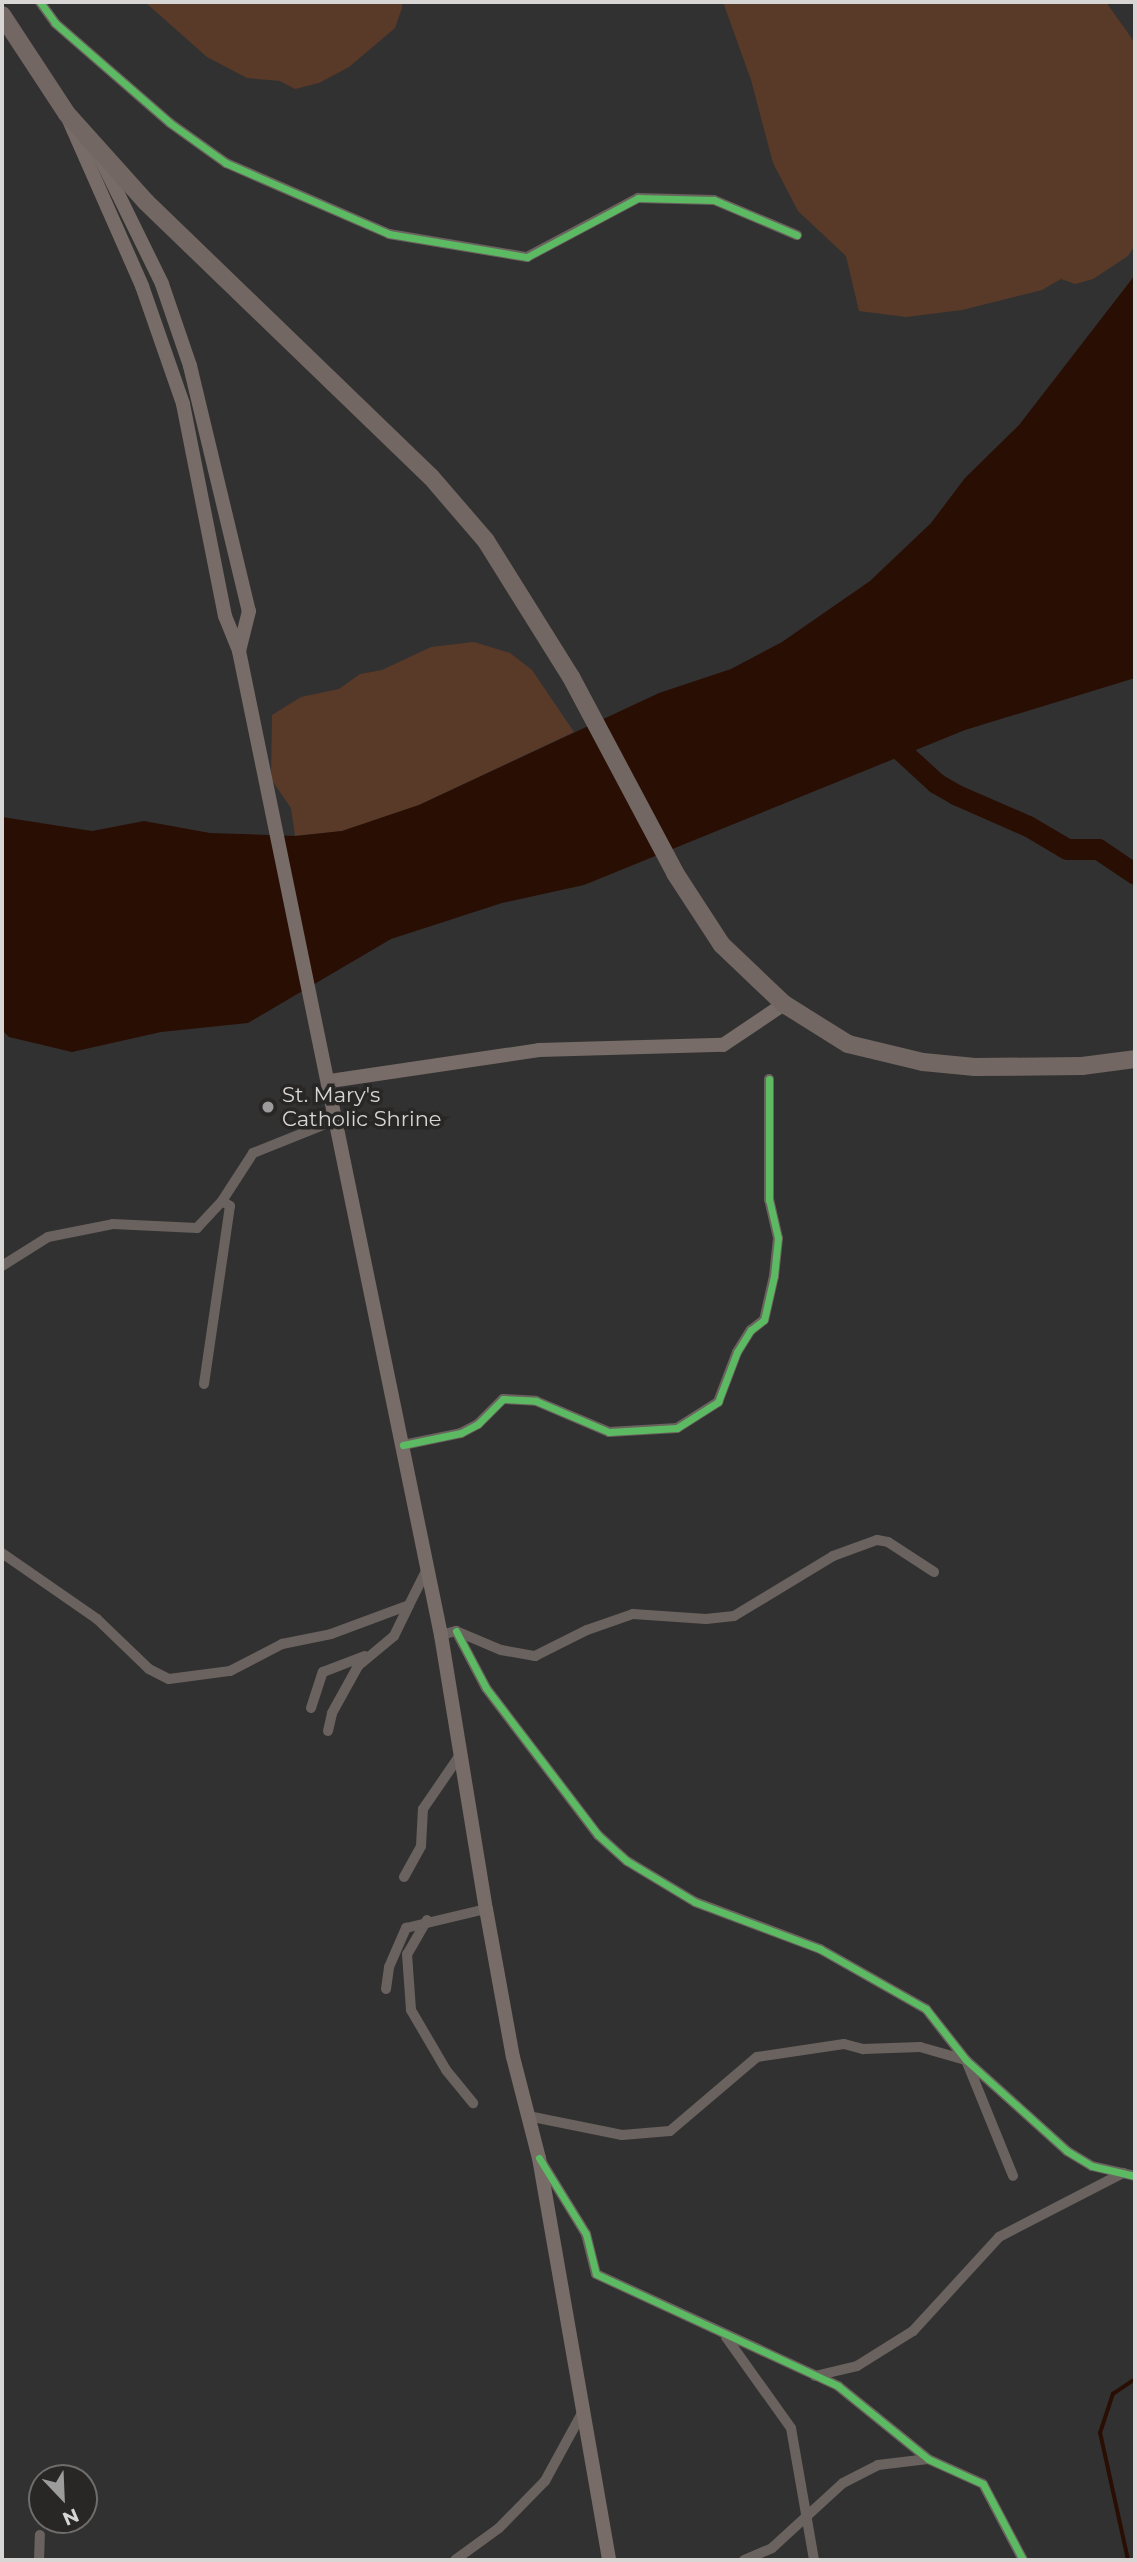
<!DOCTYPE html>
<html>
<head>
<meta charset="utf-8">
<style>
  body { margin:0 }
  #map { position:relative; width:1137px; height:2562px; overflow:hidden; background:#323131; font-family:Montserrat,sans-serif }
  div>[style] { position:absolute }
  .green>* { inset:0; background:#593a28 }
  .water>* { inset:0; background:#290e04 }
  .stream>* { height:3.5px; margin:-1.75px; padding:0 1.75px; transform-origin:1.75px; border-radius:1.75px; background:#290e04 }
  .river>* { height:21px; margin:-10.5px; padding:0 10.5px; transform-origin:10.5px; border-radius:10.5px; background:#290e04 }
  .street>* { height:10px; margin:-5px; padding:0 5px; transform-origin:5px; border-radius:5px; background:#6a625e }
  .secondary>* { height:14px; margin:-7px; padding:0 7px; transform-origin:7px; border-radius:7px; background:#776c67 }
  .highway>* { height:18px; margin:-9px; padding:0 9px; transform-origin:9px; border-radius:9px; background:#726762 }
  .cycleway>* { height:7px; margin:-3.5px; padding:0 3.5px; transform-origin:3.5px; border-radius:3.5px; background:#5cba63 }
  .dots>* { width:19px; height:19px; translate:-50% -50%; box-sizing:border-box; border:4px solid #292726; border-radius:50% }
  span { translate:-50% -50%; white-space:nowrap; text-align:center; line-height:1.15; -webkit-text-stroke:7px #292726; paint-order:stroke }
  .poi-label { font-size:21px; color:#d7d6d5 }
  .left { translate:0 -50%; text-align:left }
  .frame { position:absolute; inset:0; border:4px solid #d7d6d5; pointer-events:none }
  .north { position:absolute; left:28px; top:2464px; width:70px; height:70px; box-sizing:border-box; background:#292726; border:2px solid #6f6d6c; border-radius:50%; rotate:157deg; font-size:19px; font-weight:700; line-height:28px; text-align:center; color:#d7d6d5 }
  .north::after { content:''; display:block; margin:auto; width:24px; height:32px; background:#9d9c9c; clip-path:polygon(50% 0,100% 100%,50% 72%,0 100%) }
</style>
</head>
<body>
<div id="map">
  <div class="green">
    <div style="clip-path:polygon(145px 2px,402px 2px,402px 8px,395px 28px,349px 67px,319px 83px,295px 89px,280px 81px,247px 78px,207px 57px)"></div>
    <div style="clip-path:polygon(723px 2px,1106px 2px,1135px 43px,1135px 245px,1128px 256px,1093px 279px,1075px 284px,1061px 279px,1042px 290px,962px 310px,906px 317px,859px 311px,846px 256px,798px 211px,773px 163px,751px 80px)"></div>
    <div style="clip-path:polygon(474px 642px,510px 653px,532px 670px,574px 732px,419px 805px,342px 831px,295px 836px,291px 808px,271px 779px,272px 715px,301px 697px,339px 689px,360px 674px,382px 670px,431px 647px)"></div>
  </div>
  <div class="water">
    <div style="clip-path:polygon(1135px 275px,1135px 678px,965px 730px,584px 885px,502px 903px,391px 939px,248px 1023px,161px 1032px,72px 1052px,9px 1037px,2px 1030px,2px 817px,92px 831px,144px 821px,210px 833px,295px 836px,342px 831px,419px 805px,659px 693px,731px 669px,782px 642px,870px 581px,931px 523px,965px 478px,1019px 425px)"></div>
  </div>
  <div class="stream">
    <div style="left:1128px;top:2560px;width:130px;rotate:-102.4deg"></div>
    <div style="left:1100px;top:2433px;width:41px;rotate:-71.6deg"></div>
    <div style="left:1113px;top:2394px;width:27px;rotate:-34deg"></div>
  </div>
  <div class="river">
    <div style="left:886px;top:737px;width:68px;rotate:42.6deg"></div>
    <div style="left:936px;top:783px;width:24px;rotate:30deg"></div>
    <div style="left:957px;top:795px;width:77px;rotate:23.6deg"></div>
    <div style="left:1028px;top:826px;width:45px;rotate:30.5deg"></div>
    <div style="left:1067px;top:849px;width:31px"></div>
    <div style="left:1098px;top:849px;width:45px;rotate:34deg"></div>
  </div>
  <div class="street">
    <div style="left:40px;top:2px;width:26px;rotate:54deg"></div>
    <div style="left:55px;top:23px;width:152px;rotate:41deg"></div>
    <div style="left:170px;top:123px;width:69px;rotate:35.5deg"></div>
    <div style="left:226px;top:163px;width:178px;rotate:23.5deg"></div>
    <div style="left:389px;top:234px;width:140px;rotate:9.5deg"></div>
    <div style="left:527px;top:257px;width:126px;rotate:-28deg"></div>
    <div style="left:638px;top:198px;width:76px;rotate:1.5deg"></div>
    <div style="left:714px;top:200px;width:90px;rotate:22.9deg"></div>
    <div style="left:2px;top:1266px;width:54px;rotate:-32.2deg"></div>
    <div style="left:48px;top:1237px;width:66px;rotate:-11.3deg"></div>
    <div style="left:113px;top:1224px;width:84px;rotate:2.7deg"></div>
    <div style="left:197px;top:1228px;width:37px;rotate:-47deg"></div>
    <div style="left:222px;top:1201px;width:57px;rotate:-57.1deg"></div>
    <div style="left:253px;top:1153px;width:92px;rotate:-21.8deg"></div>
    <div style="left:204px;top:1384px;width:180px;rotate:-81.7deg"></div>
    <div style="left:230px;top:1206px;width:9px;rotate:-148deg"></div>
    <div style="left:403px;top:1445px;width:59px;rotate:-11.7deg"></div>
    <div style="left:461px;top:1433px;width:19px;rotate:-28deg"></div>
    <div style="left:478px;top:1424px;width:35px;rotate:-45deg"></div>
    <div style="left:503px;top:1399px;width:33px;rotate:3deg"></div>
    <div style="left:536px;top:1401px;width:79px;rotate:23deg"></div>
    <div style="left:609px;top:1432px;width:68px;rotate:-3.4deg"></div>
    <div style="left:677px;top:1428px;width:49px;rotate:-32.4deg"></div>
    <div style="left:718px;top:1402px;width:53px;rotate:-69.2deg"></div>
    <div style="left:737px;top:1352px;width:26px;rotate:-58deg"></div>
    <div style="left:751px;top:1330px;width:16px;rotate:-38deg"></div>
    <div style="left:764px;top:1320px;width:45px;rotate:-77.2deg"></div>
    <div style="left:774px;top:1276px;width:38px;rotate:-84deg"></div>
    <div style="left:778px;top:1238px;width:39px;rotate:-103deg"></div>
    <div style="left:769px;top:1200px;width:121px;rotate:-90deg"></div>
    <div style="left:2px;top:1553px;width:116px;rotate:34.8deg"></div>
    <div style="left:97px;top:1619px;width:72px;rotate:43.9deg"></div>
    <div style="left:149px;top:1669px;width:22px;rotate:27deg"></div>
    <div style="left:169px;top:1679px;width:62px;rotate:-7.5deg"></div>
    <div style="left:230px;top:1671px;width:59px;rotate:-27.4deg"></div>
    <div style="left:282px;top:1644px;width:50px;rotate:-11.5deg"></div>
    <div style="left:331px;top:1634px;width:83px;rotate:-20.4deg"></div>
    <div style="left:409px;top:1605px;width:40px;rotate:-63.4deg"></div>
    <div style="left:456px;top:1631px;width:64px;rotate:62.2deg"></div>
    <div style="left:486px;top:1688px;width:185px;rotate:52.7deg"></div>
    <div style="left:598px;top:1835px;width:39px;rotate:42deg"></div>
    <div style="left:627px;top:1861px;width:79px;rotate:31.1deg"></div>
    <div style="left:695px;top:1902px;width:134px;rotate:20.6deg"></div>
    <div style="left:820px;top:1949px;width:122px;rotate:29.5deg"></div>
    <div style="left:926px;top:2009px;width:65px;rotate:51.9deg"></div>
    <div style="left:966px;top:2060px;width:136px;rotate:42deg"></div>
    <div style="left:1067px;top:2151px;width:29px;rotate:31deg"></div>
    <div style="left:1092px;top:2166px;width:44px;rotate:13.1deg"></div>
    <div style="left:441px;top:1635px;width:16px;rotate:-15deg"></div>
    <div style="left:456px;top:1631px;width:49px;rotate:22.9deg"></div>
    <div style="left:501px;top:1650px;width:35px;rotate:10deg"></div>
    <div style="left:535px;top:1656px;width:58px;rotate:-26.6deg"></div>
    <div style="left:587px;top:1630px;width:49px;rotate:-19.2deg"></div>
    <div style="left:633px;top:1614px;width:73px;rotate:3.9deg"></div>
    <div style="left:706px;top:1619px;width:28px;rotate:-6deg"></div>
    <div style="left:734px;top:1616px;width:116px;rotate:-31.2deg"></div>
    <div style="left:833px;top:1556px;width:47px;rotate:-20deg"></div>
    <div style="left:877px;top:1540px;width:11px;rotate:10deg"></div>
    <div style="left:888px;top:1542px;width:55px;rotate:33.1deg"></div>
    <div style="left:311px;top:1708px;width:38px;rotate:-72deg"></div>
    <div style="left:323px;top:1672px;width:45px;rotate:-20.9deg"></div>
    <div style="left:328px;top:1731px;width:18px;rotate:-77deg"></div>
    <div style="left:332px;top:1713px;width:54px;rotate:-61deg"></div>
    <div style="left:358px;top:1666px;width:47px;rotate:-39.8deg"></div>
    <div style="left:394px;top:1636px;width:34px;rotate:-64deg"></div>
    <div style="left:404px;top:1877px;width:35px;rotate:-61deg"></div>
    <div style="left:421px;top:1846px;width:37px;rotate:-87deg"></div>
    <div style="left:423px;top:1809px;width:65px;rotate:-55.6deg"></div>
    <div style="left:427px;top:1920px;width:39px;rotate:120deg"></div>
    <div style="left:407px;top:1954px;width:56px;rotate:85.9deg"></div>
    <div style="left:411px;top:2010px;width:69px;rotate:59.7deg"></div>
    <div style="left:446px;top:2070px;width:43px;rotate:50.7deg"></div>
    <div style="left:386px;top:1989px;width:22px;rotate:-82deg"></div>
    <div style="left:389px;top:1967px;width:43px;rotate:-66.4deg"></div>
    <div style="left:406px;top:1928px;width:82px;rotate:-13.4deg"></div>
    <div style="left:528px;top:2116px;width:96px;rotate:11.4deg"></div>
    <div style="left:622px;top:2135px;width:48px;rotate:-4.8deg"></div>
    <div style="left:670px;top:2131px;width:114px;rotate:-40.4deg"></div>
    <div style="left:757px;top:2057px;width:88px;rotate:-8.5deg"></div>
    <div style="left:844px;top:2044px;width:20px;rotate:15deg"></div>
    <div style="left:863px;top:2049px;width:57px;rotate:-2deg"></div>
    <div style="left:920px;top:2047px;width:48px;rotate:15.8deg"></div>
    <div style="left:966px;top:2060px;width:125px;rotate:67.9deg"></div>
    <div style="left:543px;top:2164px;width:82px;rotate:58.4deg"></div>
    <div style="left:586px;top:2234px;width:41px;rotate:76deg"></div>
    <div style="left:596px;top:2274px;width:267px;rotate:24.8deg"></div>
    <div style="left:838px;top:2386px;width:116px;rotate:39deg"></div>
    <div style="left:928px;top:2459px;width:60px;rotate:24.4deg"></div>
    <div style="left:983px;top:2484px;width:86px;rotate:62.2deg"></div>
    <div style="left:726px;top:2337px;width:112px;rotate:54.5deg"></div>
    <div style="left:791px;top:2428px;width:134px;rotate:80.1deg"></div>
    <div style="left:815px;top:2376px;width:43px;rotate:-13.4deg"></div>
    <div style="left:857px;top:2366px;width:66px;rotate:-32deg"></div>
    <div style="left:913px;top:2331px;width:127px;rotate:-47.5deg"></div>
    <div style="left:999px;top:2237px;width:140px;rotate:-27.3deg"></div>
    <div style="left:39px;top:2560px;width:25px;rotate:-88deg"></div>
    <div style="left:455px;top:2560px;width:54px;rotate:-36deg"></div>
    <div style="left:499px;top:2528px;width:66px;rotate:-45.6deg"></div>
    <div style="left:545px;top:2481px;width:75px;rotate:-61.4deg"></div>
    <div style="left:744px;top:2560px;width:30px;rotate:-23deg"></div>
    <div style="left:772px;top:2548px;width:96px;rotate:-42.5deg"></div>
    <div style="left:843px;top:2483px;width:39px;rotate:-27deg"></div>
    <div style="left:878px;top:2465px;width:50px;rotate:-6.8deg"></div>
  </div>
  <div class="secondary">
    <div style="left:68px;top:118px;width:184px;rotate:66.2deg"></div>
    <div style="left:142px;top:286px;width:125px;rotate:70.8deg"></div>
    <div style="left:183px;top:404px;width:216px;rotate:78.8deg"></div>
    <div style="left:225px;top:616px;width:38px;rotate:68deg"></div>
    <div style="left:239px;top:651px;width:1005px;rotate:78.4deg"></div>
    <div style="left:441px;top:1635px;width:278px;rotate:80.7deg"></div>
    <div style="left:486px;top:1909px;width:150px;rotate:79.7deg"></div>
    <div style="left:513px;top:2057px;width:104px;rotate:75.6deg"></div>
    <div style="left:539px;top:2158px;width:408px;rotate:80.1deg"></div>
    <div style="left:96px;top:149px;width:150px;rotate:63.9deg"></div>
    <div style="left:162px;top:284px;width:87px;rotate:71.1deg"></div>
    <div style="left:190px;top:366px;width:252px;rotate:76.5deg"></div>
    <div style="left:249px;top:611px;width:41px;rotate:104deg"></div>
    <div style="left:330px;top:1081px;width:211px;rotate:-8.4deg"></div>
    <div style="left:539px;top:1050px;width:184px;rotate:-1.6deg"></div>
    <div style="left:723px;top:1045px;width:73px;rotate:-33.9deg"></div>
  </div>
  <div class="highway">
    <div style="left:2px;top:15px;width:118px;rotate:56.7deg"></div>
    <div style="left:67px;top:114px;width:118px;rotate:48.1deg"></div>
    <div style="left:146px;top:202px;width:396px;rotate:44deg"></div>
    <div style="left:431px;top:477px;width:84px;rotate:49.3deg"></div>
    <div style="left:486px;top:541px;width:160px;rotate:58deg"></div>
    <div style="left:571px;top:677px;width:222px;rotate:62deg"></div>
    <div style="left:675px;top:873px;width:86px;rotate:56.9deg"></div>
    <div style="left:722px;top:945px;width:86px;rotate:43.6deg"></div>
    <div style="left:784px;top:1004px;width:75px;rotate:32deg"></div>
    <div style="left:848px;top:1044px;width:77px;rotate:13.5deg"></div>
    <div style="left:923px;top:1062px;width:52px;rotate:5.5deg"></div>
    <div style="left:975px;top:1067px;width:107px;rotate:-0.5deg"></div>
    <div style="left:1082px;top:1066px;width:53px;rotate:-7.5deg"></div>
  </div>
  <div class="cycleway">
    <div style="left:40px;top:2px;width:26px;rotate:54deg"></div>
    <div style="left:55px;top:23px;width:152px;rotate:41deg"></div>
    <div style="left:170px;top:123px;width:69px;rotate:35.5deg"></div>
    <div style="left:226px;top:163px;width:178px;rotate:23.5deg"></div>
    <div style="left:389px;top:234px;width:140px;rotate:9.5deg"></div>
    <div style="left:527px;top:257px;width:126px;rotate:-28deg"></div>
    <div style="left:638px;top:198px;width:76px;rotate:1.5deg"></div>
    <div style="left:714px;top:200px;width:90px;rotate:22.9deg"></div>
    <div style="left:403px;top:1445px;width:59px;rotate:-11.7deg"></div>
    <div style="left:461px;top:1433px;width:19px;rotate:-28deg"></div>
    <div style="left:478px;top:1424px;width:35px;rotate:-45deg"></div>
    <div style="left:503px;top:1399px;width:33px;rotate:3deg"></div>
    <div style="left:536px;top:1401px;width:79px;rotate:23deg"></div>
    <div style="left:609px;top:1432px;width:68px;rotate:-3.4deg"></div>
    <div style="left:677px;top:1428px;width:49px;rotate:-32.4deg"></div>
    <div style="left:718px;top:1402px;width:53px;rotate:-69.2deg"></div>
    <div style="left:737px;top:1352px;width:26px;rotate:-58deg"></div>
    <div style="left:751px;top:1330px;width:16px;rotate:-38deg"></div>
    <div style="left:764px;top:1320px;width:45px;rotate:-77.2deg"></div>
    <div style="left:774px;top:1276px;width:38px;rotate:-84deg"></div>
    <div style="left:778px;top:1238px;width:39px;rotate:-103deg"></div>
    <div style="left:769px;top:1200px;width:121px;rotate:-90deg"></div>
    <div style="left:456px;top:1631px;width:64px;rotate:62.2deg"></div>
    <div style="left:486px;top:1688px;width:185px;rotate:52.7deg"></div>
    <div style="left:598px;top:1835px;width:39px;rotate:42deg"></div>
    <div style="left:627px;top:1861px;width:79px;rotate:31.1deg"></div>
    <div style="left:695px;top:1902px;width:134px;rotate:20.6deg"></div>
    <div style="left:820px;top:1949px;width:122px;rotate:29.5deg"></div>
    <div style="left:926px;top:2009px;width:65px;rotate:51.9deg"></div>
    <div style="left:966px;top:2060px;width:136px;rotate:42deg"></div>
    <div style="left:1067px;top:2151px;width:29px;rotate:31deg"></div>
    <div style="left:1092px;top:2166px;width:44px;rotate:13.1deg"></div>
    <div style="left:539px;top:2158px;width:89px;rotate:58.3deg"></div>
    <div style="left:586px;top:2234px;width:41px;rotate:76deg"></div>
    <div style="left:596px;top:2274px;width:267px;rotate:24.8deg"></div>
    <div style="left:838px;top:2386px;width:116px;rotate:39deg"></div>
    <div style="left:928px;top:2459px;width:60px;rotate:24.4deg"></div>
    <div style="left:983px;top:2484px;width:86px;rotate:62.2deg"></div>
  </div>
  <div class="dots">
    <div style="left:268px;top:1107px;background:#9d9c9c"></div>
  </div>
  <div class="poi-label">
    <span class="left" style="left:282px;top:1107px">St. Mary's<br>Catholic Shrine</span>
  </div>
  <div class="frame"></div>
  <div class="north">N</div>
</div>
</body>
</html>
